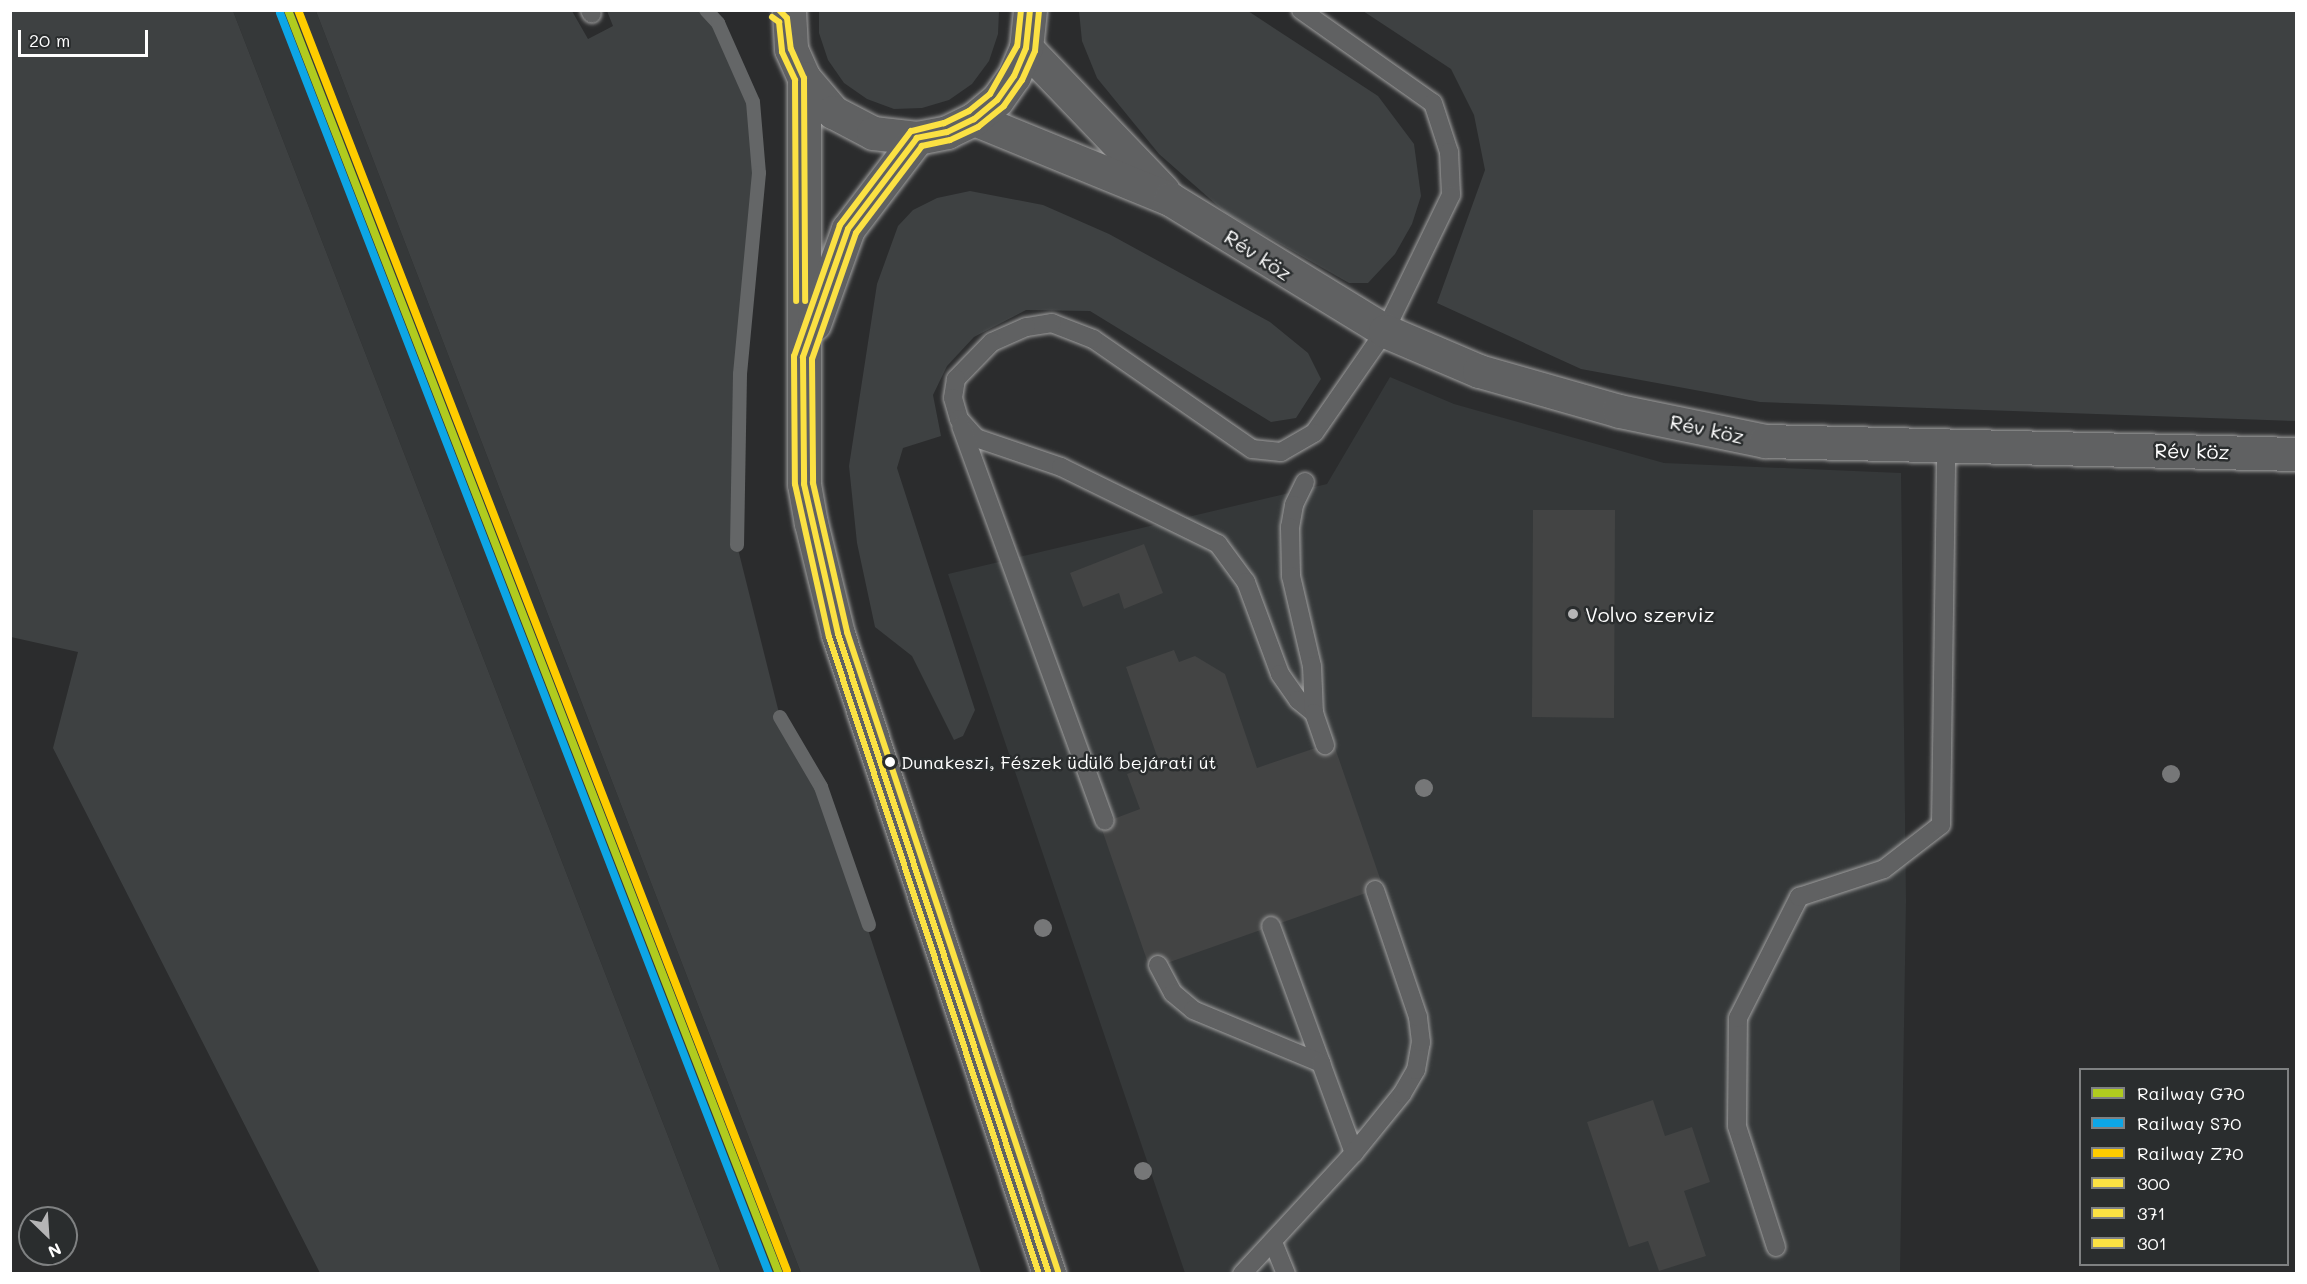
<!DOCTYPE html>
<html>
<head>
<meta charset="utf-8">
<style>
  body { margin:0 }
  #map { position:relative; width:2307px; height:1284px; overflow:hidden; background:#2b2c2d; font-family:Mali,sans-serif }
  div>[style] { position:absolute }
  .built>* { inset:0; background:#353839 }
  .green>* { inset:0; background:#3e4142 }
  .stream>* { height:14px; margin:-7px; padding:0 7px; transform-origin:7px; border-radius:7px; background:#646667 }
  .building>* { inset:0; background:#434444 }
  .roads { filter:drop-shadow(0 0 2px #a0a0a0) drop-shadow(0 0 2px #a0a0a0) }
  .lane>* { height:18px; margin:-9px; padding:0 9px; transform-origin:9px; border-radius:9px; background:#606162 }
  .street>* { height:33px; margin:-16.5px; padding:0 16.5px; transform-origin:16.5px; border-radius:16.5px; background:#606162 }
  .primary>* { height:33px; margin:-16.5px; padding:0 16.5px; transform-origin:16.5px; border-radius:16.5px; background:#606162 }
  .bus-1>* { height:6px; margin:-3px; padding:0 3px; transform-origin:3px; border-radius:3px; background:#fbe143 }
  .bus-2>* { height:6px; margin:-3px; padding:0 3px; transform-origin:3px; border-radius:3px; background:#fbe143 }
  .bus-3>* { height:6px; margin:-3px; padding:0 3px; transform-origin:3px; border-radius:3px; background:#fbe143 }
  .rail-1>* { height:8px; margin:-4px; padding:0 4px; transform-origin:4px; border-radius:4px; background:#b0cb1f }
  .rail-2>* { height:8px; margin:-4px; padding:0 4px; transform-origin:4px; border-radius:4px; background:#0da6e6 }
  .rail-3>* { height:8px; margin:-4px; padding:0 4px; transform-origin:4px; border-radius:4px; background:#fecc00 }
  .trees>* { width:18px; height:18px; margin:-9px; border-radius:50%; background:#767778 }
  .dots>* { width:16px; height:16px; translate:-50% -50%; box-sizing:border-box; border:3px solid #2a2d2e; border-radius:50% }
  span { translate:-50% -50%; white-space:nowrap; text-align:center; line-height:1.15; -webkit-text-stroke:5px #2a2d2e; paint-order:stroke }
  .bus-label { font-size:18px; color:#fff }
  .left { translate:0 -50%; text-align:left }
  .street-label { font-size:20px; color:#fff }
  .poi-label { font-size:20px; color:#fff }
  .frame { position:absolute; inset:0; border:12px solid #fff; pointer-events:none }
  .legend { position:absolute; left:2079px; top:1068px; width:210px; height:198px; box-sizing:border-box; background:#2a2d2e; border:2px solid #7f8182; margin:0; padding:8px 10px; list-style:none; font-size:18px; color:#fff }
  .legend li { display:flex; align-items:center; gap:12px; height:30px }
  .legend b { width:30px; border:2px solid #7f8182 }
  .north { position:absolute; left:18px; top:1206px; width:60px; height:60px; box-sizing:border-box; background:#2a2d2e; border:2px solid #7f8182; border-radius:50%; rotate:155deg; font-size:16px; font-weight:700; line-height:24px; text-align:center; color:#fff }
  .north::after { content:''; display:block; margin:auto; width:21px; height:27px; background:#b5b5b6; clip-path:polygon(50% 0,100% 100%,50% 72%,0 100%) }
  .scale { position:absolute; left:18px; top:30px; width:130px; height:27px; box-sizing:border-box; border:3px solid #fff; border-top:0; padding-left:8px; font-size:18px; line-height:21px; white-space:nowrap; color:#fff; -webkit-text-stroke:4px #2a2d2e; paint-order:stroke }
</style>
</head>
<body>
<div id="map">
  <div class="built">
    <div style="clip-path:polygon(233px 11px,316px 11px,801px 1273px,721px 1273px)"></div>
    <div style="clip-path:polygon(1390px 377px,1454px 404px,1664px 463px,1901px 473px,1906px 901px,1900px 1273px,1185px 1273px,948px 574px,1327px 484px)"></div>
  </div>
  <div class="green">
    <div style="clip-path:polygon(10px 11px,233px 11px,721px 1273px,320px 1273px,53px 748px,78px 652px,11px 637px)"></div>
    <div style="clip-path:polygon(316px 11px,572px 11px,588px 39px,613px 26px,607px 11px,706px 11px,718px 23px,753px 102px,759px 173px,740px 374px,737px 545px,780px 717px,821px 787px,981px 1273px,801px 1273px)"></div>
    <div style="clip-path:polygon(819px 11px,999px 11px,998px 34px,989px 61px,972px 84px,949px 100px,922px 108px,894px 109px,867px 99px,844px 83px,828px 60px,819px 33px)"></div>
    <div style="clip-path:polygon(1079px 11px,1248px 11px,1378px 96px,1414px 144px,1421px 196px,1412px 224px,1395px 254px,1368px 283px,1349px 283px,1226px 213px,1159px 154px,1097px 78px,1082px 41px)"></div>
    <div style="clip-path:polygon(1363px 11px,2296px 11px,2296px 421px,1760px 402px,1581px 369px,1437px 303px,1485px 170px,1474px 115px,1451px 69px)"></div>
    <div style="clip-path:polygon(970px 191px,1043px 205px,1109px 234px,1270px 322px,1308px 353px,1321px 379px,1296px 418px,1271px 422px,1090px 311px,1026px 310px,974px 337px,947px 366px,933px 395px,941px 436px,903px 448px,897px 468px,975px 710px,963px 736px,954px 740px,912px 656px,875px 627px,857px 543px,849px 466px,877px 284px,898px 226px,913px 210px,937px 198px)"></div>
  </div>
  <div class="stream">
    <div style="left:706px;top:10px;width:18px;rotate:47deg"></div>
    <div style="left:718px;top:23px;width:86px;rotate:66.1deg"></div>
    <div style="left:753px;top:102px;width:71px;rotate:85.2deg"></div>
    <div style="left:759px;top:173px;width:202px;rotate:95.4deg"></div>
    <div style="left:740px;top:374px;width:171px;rotate:91deg"></div>
    <div style="left:780px;top:717px;width:81px;rotate:59.6deg"></div>
    <div style="left:821px;top:787px;width:146px;rotate:70.8deg"></div>
  </div>
  <div class="building">
    <div style="clip-path:polygon(1533px 510px,1615px 510px,1614px 718px,1532px 717px)"></div>
    <div style="clip-path:polygon(1144px 544px,1163px 593px,1124px 609px,1119px 593px,1083px 607px,1070px 573px)"></div>
    <div style="clip-path:polygon(1174px 650px,1179px 662px,1195px 656px,1225px 674px,1257px 768px,1333px 742px,1383px 887px,1150px 969px,1100px 824px,1140px 809px,1127px 774px,1159px 762px,1126px 667px)"></div>
    <div style="clip-path:polygon(1653px 1100px,1665px 1136px,1692px 1127px,1710px 1182px,1684px 1191px,1706px 1256px,1659px 1271px,1648px 1241px,1629px 1247px,1587px 1122px)"></div>
  </div>
  <div class="roads">
    <div class="lane">
      <div style="left:590px;top:10px;width:4px;rotate:63deg"></div>
      <div style="left:1301px;top:10px;width:161px;rotate:35.2deg"></div>
      <div style="left:1433px;top:103px;width:52px;rotate:71.9deg"></div>
      <div style="left:1449px;top:152px;width:43px;rotate:87.3deg"></div>
      <div style="left:1451px;top:195px;width:151px;rotate:115.9deg"></div>
      <div style="left:1385px;top:331px;width:124px;rotate:124.8deg"></div>
      <div style="left:1314px;top:433px;width:38px;rotate:150deg"></div>
      <div style="left:1281px;top:452px;width:29px;rotate:-174deg"></div>
      <div style="left:1252px;top:449px;width:193px;rotate:-145.3deg"></div>
      <div style="left:1093px;top:339px;width:44px;rotate:-158.7deg"></div>
      <div style="left:1052px;top:323px;width:26px;rotate:171deg"></div>
      <div style="left:1026px;top:327px;width:37px;rotate:156deg"></div>
      <div style="left:992px;top:342px;width:52px;rotate:134.2deg"></div>
      <div style="left:956px;top:379px;width:19px;rotate:99deg"></div>
      <div style="left:953px;top:398px;width:22px;rotate:74deg"></div>
      <div style="left:959px;top:419px;width:25px;rotate:48deg"></div>
      <div style="left:976px;top:438px;width:90px;rotate:18.8deg"></div>
      <div style="left:1061px;top:467px;width:175px;rotate:26.1deg"></div>
      <div style="left:1218px;top:544px;width:47px;rotate:53.6deg"></div>
      <div style="left:1246px;top:582px;width:98px;rotate:69.7deg"></div>
      <div style="left:1280px;top:674px;width:32px;rotate:55deg"></div>
      <div style="left:1298px;top:700px;width:21px;rotate:39deg"></div>
      <div style="left:961px;top:426px;width:420px;rotate:70deg"></div>
      <div style="left:1305px;top:482px;width:25px;rotate:116deg"></div>
      <div style="left:1294px;top:505px;width:22px;rotate:100deg"></div>
      <div style="left:1290px;top:527px;width:49px;rotate:88.8deg"></div>
      <div style="left:1291px;top:576px;width:92px;rotate:76.9deg"></div>
      <div style="left:1312px;top:666px;width:47px;rotate:87.6deg"></div>
      <div style="left:1314px;top:713px;width:34px;rotate:71deg"></div>
      <div style="left:1271px;top:926px;width:146px;rotate:69.9deg"></div>
      <div style="left:1158px;top:965px;width:32px;rotate:62deg"></div>
      <div style="left:1173px;top:993px;width:26px;rotate:40deg"></div>
      <div style="left:1193px;top:1010px;width:139px;rotate:22.5deg"></div>
      <div style="left:1321px;top:1063px;width:96px;rotate:69.9deg"></div>
      <div style="left:1273px;top:1242px;width:35px;rotate:68deg"></div>
      <div style="left:1776px;top:1247px;width:127px;rotate:-107.9deg"></div>
      <div style="left:1737px;top:1126px;width:108px;rotate:-89.5deg"></div>
      <div style="left:1738px;top:1018px;width:136px;rotate:-63.2deg"></div>
      <div style="left:1799px;top:897px;width:89px;rotate:-18.2deg"></div>
      <div style="left:1884px;top:869px;width:72px;rotate:-37.7deg"></div>
      <div style="left:1941px;top:825px;width:379px;rotate:-89.2deg"></div>
      <div style="left:1242px;top:1274px;width:165px;rotate:-47.2deg"></div>
      <div style="left:1354px;top:1153px;width:76px;rotate:-50.9deg"></div>
      <div style="left:1402px;top:1094px;width:28px;rotate:-60deg"></div>
      <div style="left:1416px;top:1070px;width:28px;rotate:-80deg"></div>
      <div style="left:1421px;top:1042px;width:25px;rotate:-97deg"></div>
      <div style="left:1418px;top:1017px;width:134px;rotate:-108.7deg"></div>
    </div>
    <div class="street">
      <div style="left:1026px;top:48px;width:198px;rotate:46.2deg"></div>
      <div style="left:974px;top:119px;width:212px;rotate:22.2deg"></div>
      <div style="left:1170px;top:199px;width:252px;rotate:31.5deg"></div>
      <div style="left:1385px;top:331px;width:102px;rotate:23.1deg"></div>
      <div style="left:1479px;top:371px;width:146px;rotate:15.9deg"></div>
      <div style="left:1619px;top:411px;width:149px;rotate:11.6deg"></div>
      <div style="left:1765px;top:441px;width:531px;rotate:1.4deg"></div>
    </div>
    <div class="primary">
      <div style="left:789px;top:10px;width:39px;rotate:87deg"></div>
      <div style="left:791px;top:49px;width:32px;rotate:66deg"></div>
      <div style="left:804px;top:78px;width:45px;rotate:49.5deg"></div>
      <div style="left:833px;top:112px;width:45px;rotate:27.7deg"></div>
      <div style="left:873px;top:133px;width:44px;rotate:6.5deg"></div>
      <div style="left:917px;top:138px;width:31px;rotate:-11deg"></div>
      <div style="left:947px;top:132px;width:30px;rotate:-26deg"></div>
      <div style="left:974px;top:119px;width:30px;rotate:-40deg"></div>
      <div style="left:997px;top:100px;width:29px;rotate:-55deg"></div>
      <div style="left:1014px;top:76px;width:30px;rotate:-67deg"></div>
      <div style="left:1026px;top:48px;width:38px;rotate:-84deg"></div>
      <div style="left:804px;top:78px;width:406px;rotate:90deg"></div>
      <div style="left:804px;top:484px;width:40px;rotate:80deg"></div>
      <div style="left:811px;top:523px;width:114px;rotate:76.3deg"></div>
      <div style="left:838px;top:634px;width:674px;rotate:71.75deg"></div>
      <div style="left:814px;top:324px;width:101px;rotate:-70.3deg"></div>
      <div style="left:848px;top:229px;width:114px;rotate:-52.8deg"></div>
    </div>
  </div>
  <div class="bus-1">
    <div style="left:779px;top:10px;width:11px;rotate:45deg"></div>
    <div style="left:787px;top:18px;width:31px;rotate:83deg"></div>
    <div style="left:791px;top:49px;width:32px;rotate:66deg"></div>
    <div style="left:804px;top:78px;width:223px;rotate:89.7deg"></div>
    <div style="left:1030px;top:10px;width:38px;rotate:96deg"></div>
    <div style="left:1026px;top:48px;width:30px;rotate:113deg"></div>
    <div style="left:1014px;top:76px;width:29px;rotate:125deg"></div>
    <div style="left:997px;top:100px;width:30px;rotate:140deg"></div>
    <div style="left:974px;top:119px;width:30px;rotate:154deg"></div>
    <div style="left:947px;top:132px;width:31px;rotate:169deg"></div>
    <div style="left:917px;top:138px;width:114px;rotate:127.2deg"></div>
    <div style="left:848px;top:229px;width:136px;rotate:109.4deg"></div>
    <div style="left:803px;top:357px;width:127px;rotate:89.5deg"></div>
    <div style="left:804px;top:484px;width:154px;rotate:77.2deg"></div>
    <div style="left:838px;top:634px;width:674px;rotate:71.75deg"></div>
  </div>
  <div class="bus-2">
    <div style="left:1021px;top:10px;width:36px;rotate:96deg"></div>
    <div style="left:1017px;top:46px;width:55px;rotate:119.4deg"></div>
    <div style="left:990px;top:94px;width:27px;rotate:141deg"></div>
    <div style="left:969px;top:111px;width:28px;rotate:154deg"></div>
    <div style="left:944px;top:123px;width:34px;rotate:166deg"></div>
    <div style="left:911px;top:131px;width:118px;rotate:127.1deg"></div>
    <div style="left:840px;top:225px;width:139px;rotate:109.3deg"></div>
    <div style="left:794px;top:356px;width:128px;rotate:89.6deg"></div>
    <div style="left:795px;top:484px;width:157px;rotate:77.5deg"></div>
    <div style="left:829px;top:637px;width:671px;rotate:71.75deg"></div>
    <div style="left:772px;top:17px;width:9px;rotate:36deg"></div>
    <div style="left:779px;top:22px;width:30px;rotate:84deg"></div>
    <div style="left:782px;top:52px;width:31px;rotate:65deg"></div>
    <div style="left:795px;top:80px;width:221px;rotate:89.7deg"></div>
  </div>
  <div class="bus-3">
    <div style="left:1039px;top:11px;width:40px;rotate:95.7deg"></div>
    <div style="left:1035px;top:51px;width:32px;rotate:114deg"></div>
    <div style="left:1022px;top:80px;width:32px;rotate:125deg"></div>
    <div style="left:1004px;top:106px;width:33px;rotate:141deg"></div>
    <div style="left:978px;top:127px;width:31px;rotate:155deg"></div>
    <div style="left:950px;top:140px;width:29px;rotate:168deg"></div>
    <div style="left:922px;top:146px;width:109px;rotate:127.2deg"></div>
    <div style="left:856px;top:233px;width:133px;rotate:109.2deg"></div>
    <div style="left:812px;top:359px;width:124px;rotate:89.5deg"></div>
    <div style="left:813px;top:483px;width:153px;rotate:77.1deg"></div>
    <div style="left:847px;top:632px;width:673px;rotate:71.73deg"></div>
  </div>
  <div class="rail-1">
    <div style="left:288px;top:10px;width:1356px;rotate:68.77deg"></div>
  </div>
  <div class="rail-2">
    <div style="left:280px;top:13px;width:1352px;rotate:68.8deg"></div>
  </div>
  <div class="rail-3">
    <div style="left:298px;top:10px;width:1352px;rotate:68.8deg"></div>
  </div>
  <div class="trees">
    <div style="left:2171px;top:774px"></div>
    <div style="left:1424px;top:788px"></div>
    <div style="left:1043px;top:928px"></div>
    <div style="left:1143px;top:1171px"></div>
  </div>
  <div class="dots">
    <div style="left:1573px;top:614px;background:#b5b5b6"></div>
    <div style="left:890px;top:762px;background:#fff"></div>
  </div>
  <div class="bus-label">
    <span class="left" style="left:901px;top:762px">Dunakeszi, Fészek üdülő bejárati út</span>
  </div>
  <div class="street-label">
    <span style="left:1258px;top:255px;rotate:33deg">Rév köz</span>
    <span style="left:1707px;top:429px;rotate:12deg">Rév köz</span>
    <span style="left:2192px;top:451px;rotate:1deg">Rév köz</span>
  </div>
  <div class="poi-label">
    <span class="left" style="left:1585px;top:614px">Volvo szerviz</span>
  </div>
  <div class="frame"></div>
  <ul class="legend">
  <li><b style="height:8px;background:#b0cb1f"></b>Railway G70</li>
  <li><b style="height:8px;background:#0da6e6"></b>Railway S70</li>
  <li><b style="height:8px;background:#fecc00"></b>Railway Z70</li>
  <li><b style="height:8px;background:#fbe143"></b>300</li>
  <li><b style="height:8px;background:#fbe143"></b>371</li>
  <li><b style="height:8px;background:#fbe143"></b>301</li>
  </ul>
  <div class="north">N</div>
  <div class="scale">20 m</div>
</div>
</body>
</html>
